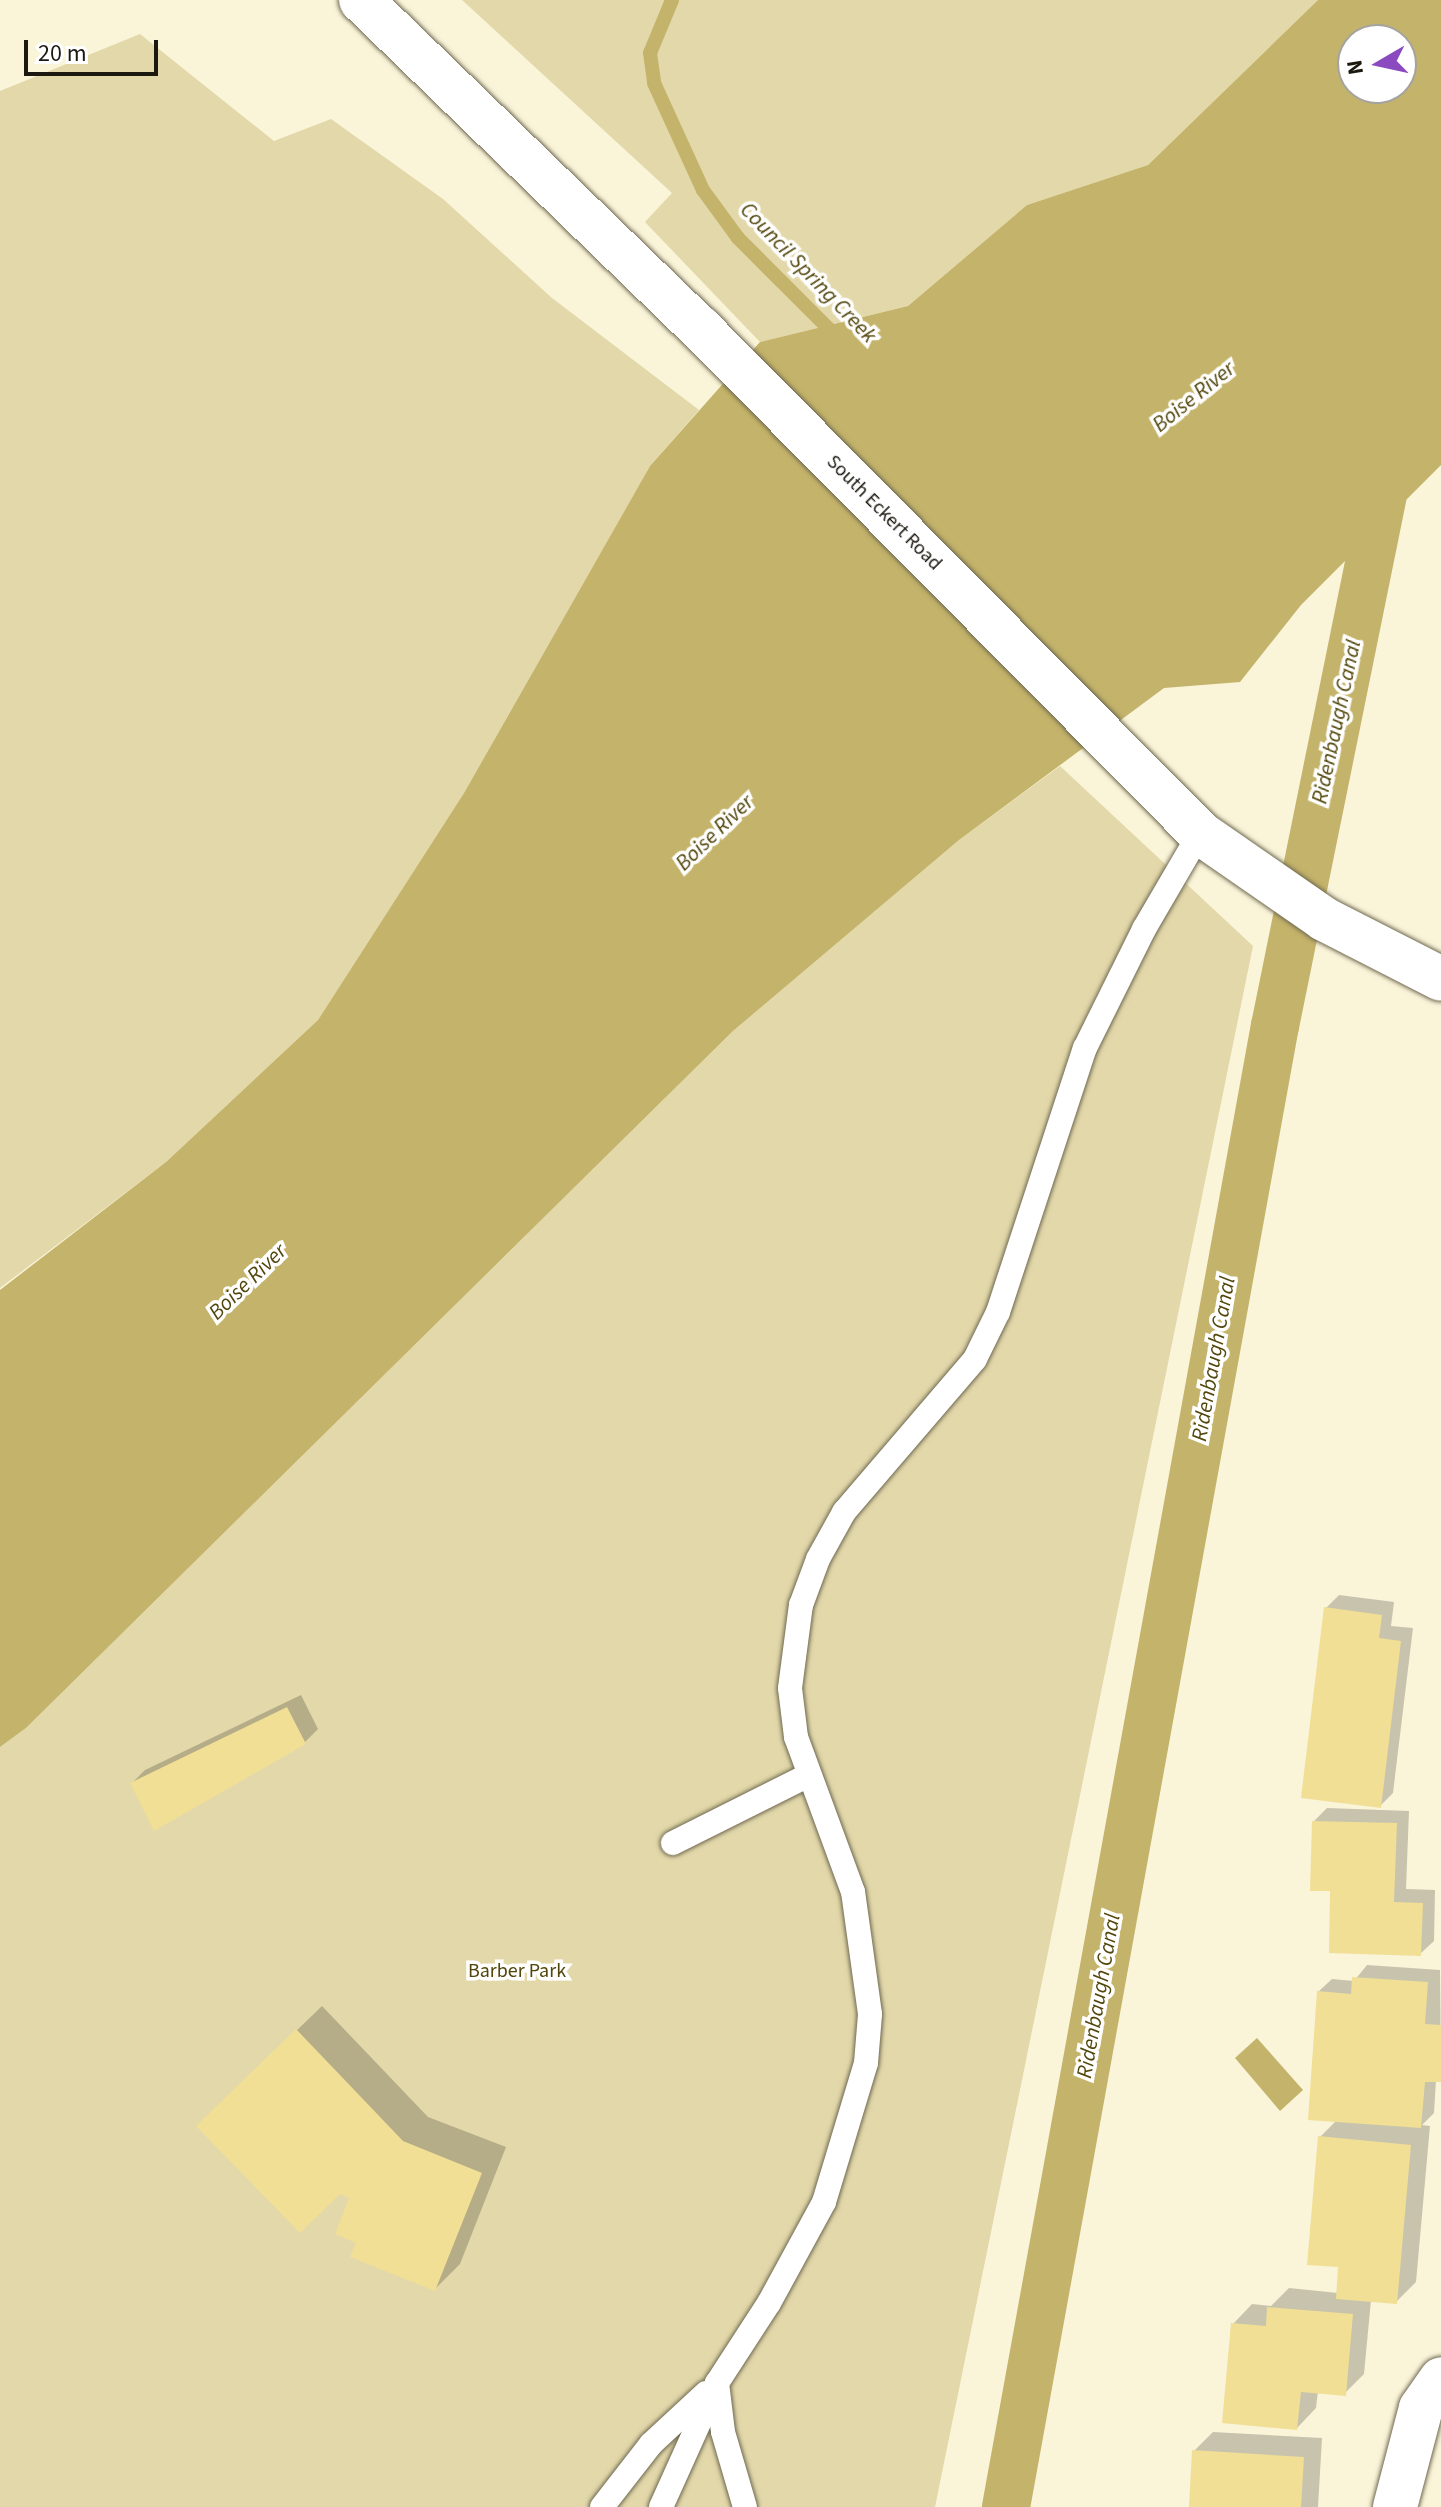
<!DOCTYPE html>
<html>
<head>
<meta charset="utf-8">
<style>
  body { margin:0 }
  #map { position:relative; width:1441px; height:2507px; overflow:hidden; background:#faf4d9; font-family:"Source Sans 3",sans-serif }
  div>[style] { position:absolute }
  .green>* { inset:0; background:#e3d8aa }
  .water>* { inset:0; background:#c4b36a }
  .shadow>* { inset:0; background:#0003 }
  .stream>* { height:14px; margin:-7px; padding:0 7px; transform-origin:7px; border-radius:7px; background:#c4b36a }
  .canal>* { height:48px; margin:-24px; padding:0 24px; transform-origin:24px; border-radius:24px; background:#c4b36a }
  .building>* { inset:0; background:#f0df95 }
  .roads { filter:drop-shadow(0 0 2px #6e6951) drop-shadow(0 0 2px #6e6951) }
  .lane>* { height:24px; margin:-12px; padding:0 12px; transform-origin:12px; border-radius:12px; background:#fff }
  .street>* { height:44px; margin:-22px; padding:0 22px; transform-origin:22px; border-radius:22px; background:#fff }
  .secondary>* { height:44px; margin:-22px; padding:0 22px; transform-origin:22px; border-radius:22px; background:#fff }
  span { translate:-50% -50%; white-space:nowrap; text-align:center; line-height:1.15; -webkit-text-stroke:7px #fff; paint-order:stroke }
  .street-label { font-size:20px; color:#1b180f }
  .park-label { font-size:20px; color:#52460a }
  .water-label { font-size:22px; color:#52460b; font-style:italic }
  .north { position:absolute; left:1337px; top:24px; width:80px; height:80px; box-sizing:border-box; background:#fff; border:2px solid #a4a39f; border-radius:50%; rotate:261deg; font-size:22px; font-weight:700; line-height:32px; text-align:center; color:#1b180f }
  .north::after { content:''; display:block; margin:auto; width:28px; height:36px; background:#8b4abf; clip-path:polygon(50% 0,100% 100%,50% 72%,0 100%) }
  .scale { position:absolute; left:24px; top:40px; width:134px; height:36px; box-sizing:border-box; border:4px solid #1b180f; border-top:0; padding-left:10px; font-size:24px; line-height:28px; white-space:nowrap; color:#1b180f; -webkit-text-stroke:6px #fff; paint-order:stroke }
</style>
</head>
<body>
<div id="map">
  <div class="green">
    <div style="clip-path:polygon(462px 0,1318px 0,1148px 165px,1027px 205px,908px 306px,760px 342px,645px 222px,672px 193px)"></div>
    <div style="clip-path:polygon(140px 34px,274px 141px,331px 119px,443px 199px,552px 298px,699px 410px,650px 466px,464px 793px,318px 1020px,166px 1162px,0 1288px,0 91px)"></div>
    <div style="clip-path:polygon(1060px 766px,1253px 946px,935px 2507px,0 2507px,0 1747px,26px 1728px,733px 1031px,959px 840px)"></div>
  </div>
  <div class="water">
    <div style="clip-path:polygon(evenodd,1318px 0,1441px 0,1441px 465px,1301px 605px,1240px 682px,1164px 688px,959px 840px,733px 1031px,26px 1728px,0 1747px,0 1290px,166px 1162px,318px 1020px,464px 793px,650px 466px,760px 342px,908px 306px,1027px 205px,1148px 165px,1318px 0,1353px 40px,1401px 40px,1401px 88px,1353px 88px,1353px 40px)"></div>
    <div style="clip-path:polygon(1257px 2038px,1303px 2090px,1280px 2111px,1235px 2058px)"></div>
  </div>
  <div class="shadow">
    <div style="clip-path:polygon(1339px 1595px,1394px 1602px,1391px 1626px,1413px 1628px,1393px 1793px,1380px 1806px,1326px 1608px)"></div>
    <div style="clip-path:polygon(301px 1695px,318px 1729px,305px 1742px,132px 1783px,145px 1770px)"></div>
    <div style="clip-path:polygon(1327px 1808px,1409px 1811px,1406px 1889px,1435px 1890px,1434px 1941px,1420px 1954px,1332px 1889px,1314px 1821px)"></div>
    <div style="clip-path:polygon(1367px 1965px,1440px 1970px,1441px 2080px,1436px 2080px,1434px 2113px,1422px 2125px,1430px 2126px,1416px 2282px,1396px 2302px,1371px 2300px,1364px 2374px,1345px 2393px,1318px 2391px,1316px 2408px,1297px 2428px,1233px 2324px,1252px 2304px,1271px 2306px,1289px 2288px,1338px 2293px,1340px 2266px,1320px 2137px,1337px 2120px,1318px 1992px,1332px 1979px,1354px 1981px)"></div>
    <div style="clip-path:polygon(322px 2006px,428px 2117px,506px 2147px,460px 2264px,435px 2289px,358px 2242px,352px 2197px,224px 2101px)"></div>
    <div style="clip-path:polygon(1213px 2432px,1322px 2438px,1318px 2507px,1191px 2507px,1194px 2451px)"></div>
  </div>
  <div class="stream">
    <div style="left:672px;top:0;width:57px;rotate:112.5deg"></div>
    <div style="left:650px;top:53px;width:30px;rotate:82deg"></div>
    <div style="left:654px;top:83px;width:118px;rotate:65.4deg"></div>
    <div style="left:703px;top:190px;width:59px;rotate:53.9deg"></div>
    <div style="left:738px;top:238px;width:143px;rotate:45deg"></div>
  </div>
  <div class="canal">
    <div style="left:1006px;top:2507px;width:1505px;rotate:-79.71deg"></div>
    <div style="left:1275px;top:1026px;width:572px;rotate:-78.51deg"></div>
  </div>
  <div class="building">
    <div style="clip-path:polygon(1324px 1607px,1382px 1615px,1379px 1638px,1401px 1641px,1381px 1808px,1301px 1798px)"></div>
    <div style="clip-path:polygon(287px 1707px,306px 1744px,154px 1831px,130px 1783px)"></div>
    <div style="clip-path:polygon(1312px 1821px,1397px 1823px,1394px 1902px,1423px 1903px,1421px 1956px,1329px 1953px,1330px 1891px,1310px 1891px)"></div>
    <div style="clip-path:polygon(1352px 1977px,1428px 1982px,1425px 2024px,1441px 2025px,1441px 2082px,1425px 2082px,1421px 2128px,1308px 2120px,1317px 1991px,1351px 1994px)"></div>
    <div style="clip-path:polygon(296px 2029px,403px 2141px,482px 2173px,435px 2291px,350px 2257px,356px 2243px,335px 2234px,349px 2198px,340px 2194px,300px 2233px,196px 2126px)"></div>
    <div style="clip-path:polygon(1318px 2136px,1411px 2145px,1397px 2304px,1336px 2299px,1338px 2267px,1307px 2265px)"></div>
    <div style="clip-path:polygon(1267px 2307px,1353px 2314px,1346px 2396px,1301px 2392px,1297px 2430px,1222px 2423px,1231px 2323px,1266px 2326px)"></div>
    <div style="clip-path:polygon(1192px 2450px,1304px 2457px,1301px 2507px,1189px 2507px)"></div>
  </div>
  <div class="roads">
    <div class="lane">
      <div style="left:673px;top:1843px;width:150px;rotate:-26.6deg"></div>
      <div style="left:717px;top:2383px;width:49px;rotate:83deg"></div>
      <div style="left:723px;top:2432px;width:78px;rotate:73.7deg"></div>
      <div style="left:602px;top:2507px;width:80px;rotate:-52.1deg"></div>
      <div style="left:651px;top:2444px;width:75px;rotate:-42.8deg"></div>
      <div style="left:661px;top:2507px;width:136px;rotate:-65.7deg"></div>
      <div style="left:717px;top:2383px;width:95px;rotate:-57deg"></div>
      <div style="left:769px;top:2303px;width:115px;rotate:-61.4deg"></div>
      <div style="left:824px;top:2202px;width:145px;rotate:-73.2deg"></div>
      <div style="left:866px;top:2063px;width:49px;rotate:-85.3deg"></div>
      <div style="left:870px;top:2014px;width:123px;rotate:-97.9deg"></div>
      <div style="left:853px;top:1892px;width:165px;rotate:-110.2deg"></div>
      <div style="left:796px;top:1737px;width:49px;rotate:-97deg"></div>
      <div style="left:790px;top:1688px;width:84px;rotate:-82.5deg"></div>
      <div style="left:801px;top:1605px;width:49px;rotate:-69.7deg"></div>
      <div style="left:818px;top:1559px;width:54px;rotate:-61deg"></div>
      <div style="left:844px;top:1512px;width:201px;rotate:-49.4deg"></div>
      <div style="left:975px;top:1359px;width:52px;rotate:-63.9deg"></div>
      <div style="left:998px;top:1312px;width:278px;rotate:-71.8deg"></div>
      <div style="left:1085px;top:1048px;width:133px;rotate:-63.6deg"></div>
      <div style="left:1144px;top:929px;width:111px;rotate:-59.7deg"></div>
    </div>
    <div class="street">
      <div style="left:1395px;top:2507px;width:102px;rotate:-75.3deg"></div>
      <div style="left:1421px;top:2408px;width:35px;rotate:-55deg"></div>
    </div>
    <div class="secondary">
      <div style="left:361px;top:0;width:472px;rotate:44.1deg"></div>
      <div style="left:700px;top:328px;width:711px;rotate:45.29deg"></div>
      <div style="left:1200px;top:833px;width:151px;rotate:34.7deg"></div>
      <div style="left:1324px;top:919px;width:131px;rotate:27.1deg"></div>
    </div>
  </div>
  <div class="street-label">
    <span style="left:884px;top:513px;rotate:45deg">South Eckert Road</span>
  </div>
  <div class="park-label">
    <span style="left:517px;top:1971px">Barber Park</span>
  </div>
  <div class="water-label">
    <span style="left:808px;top:273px;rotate:46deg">Council Spring Creek</span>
    <span style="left:1194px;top:397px;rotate:-39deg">Boise River</span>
    <span style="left:1337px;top:722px;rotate:-78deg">Ridenbaugh Canal</span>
    <span style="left:715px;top:833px;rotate:-44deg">Boise River</span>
    <span style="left:248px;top:1282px;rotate:-44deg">Boise River</span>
    <span style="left:1214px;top:1359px;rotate:-80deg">Ridenbaugh Canal</span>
    <span style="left:1099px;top:1996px;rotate:-80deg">Ridenbaugh Canal</span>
  </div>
  <div class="north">N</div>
  <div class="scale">20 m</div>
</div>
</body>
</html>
